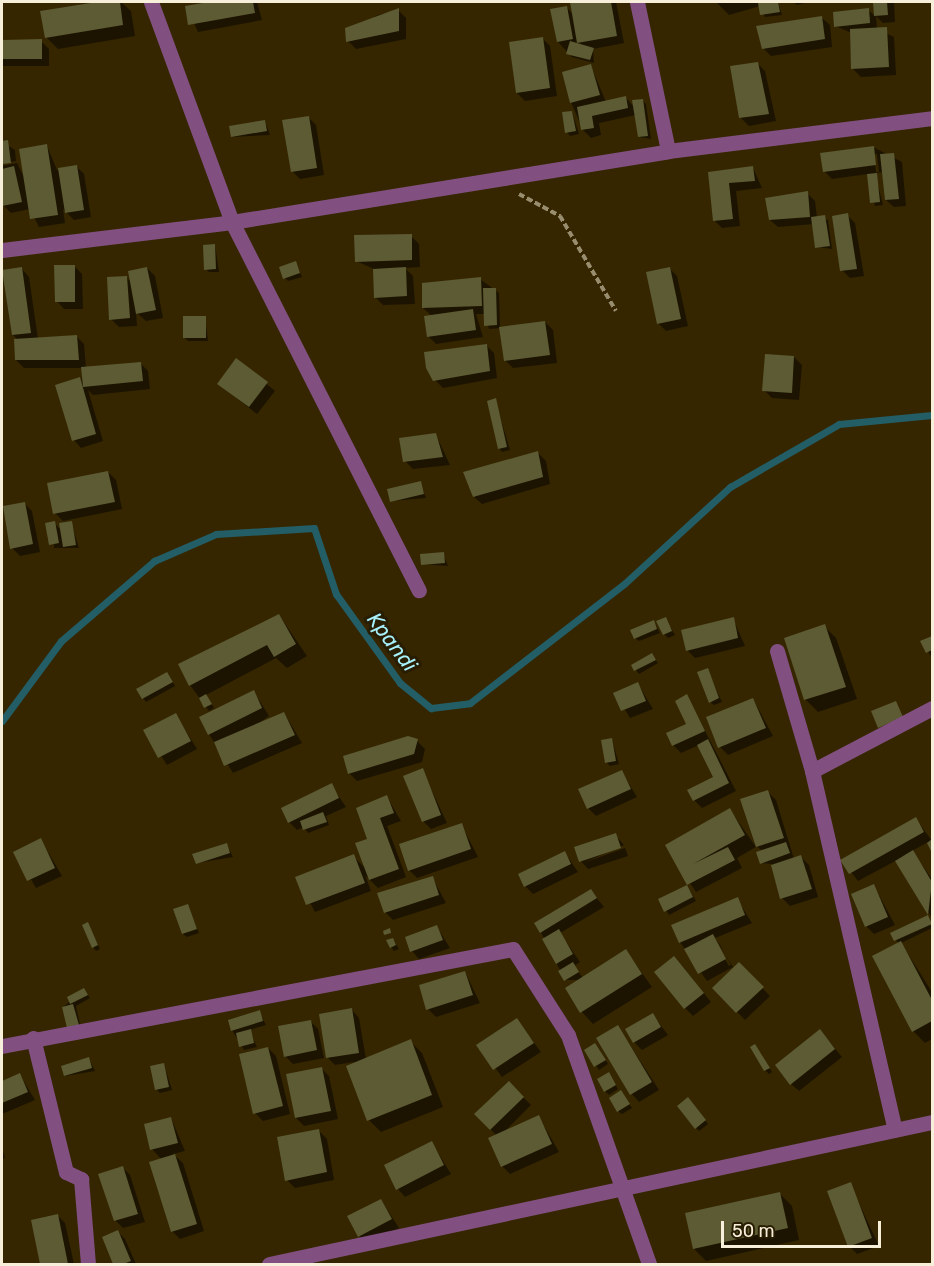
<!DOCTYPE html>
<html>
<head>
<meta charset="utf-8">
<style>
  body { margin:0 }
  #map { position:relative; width:934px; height:1266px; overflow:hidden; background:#352600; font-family:Rubik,sans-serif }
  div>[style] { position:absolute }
  .shadow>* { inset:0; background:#0007 }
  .stream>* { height:7px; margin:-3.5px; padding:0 3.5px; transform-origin:3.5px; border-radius:3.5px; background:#235e66 }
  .building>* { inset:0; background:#5c5b33 }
  .path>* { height:4px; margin-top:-2px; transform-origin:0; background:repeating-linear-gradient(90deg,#998d6f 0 6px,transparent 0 9px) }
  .street>* { height:15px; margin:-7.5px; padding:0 7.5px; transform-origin:7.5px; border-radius:7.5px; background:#815081 }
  span { translate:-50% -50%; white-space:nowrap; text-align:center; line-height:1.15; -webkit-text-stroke:6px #281d01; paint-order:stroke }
  .water-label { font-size:21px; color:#a7f0fb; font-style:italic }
  .frame { position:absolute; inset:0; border:3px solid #f8efda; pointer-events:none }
  .scale { position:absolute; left:721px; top:1221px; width:160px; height:27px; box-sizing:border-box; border:3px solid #f8efda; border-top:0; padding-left:8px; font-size:18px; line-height:21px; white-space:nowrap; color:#f8efda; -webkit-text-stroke:4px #281d01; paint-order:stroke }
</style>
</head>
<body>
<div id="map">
  <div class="shadow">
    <div style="clip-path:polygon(105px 2px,121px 2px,131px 11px,135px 36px,58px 49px,46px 37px,42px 12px)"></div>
    <div style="clip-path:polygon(218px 2px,257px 2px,262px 20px,198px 32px,187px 7px)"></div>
    <div style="clip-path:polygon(572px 2px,616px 2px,624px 43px,593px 49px,594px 63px,572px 57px,558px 42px,566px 7px,574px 15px)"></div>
    <div style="clip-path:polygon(716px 2px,778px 2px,782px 15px,765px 17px,760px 6px,729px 15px)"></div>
    <div style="clip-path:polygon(793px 2px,809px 2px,797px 5px)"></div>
    <div style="clip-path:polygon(874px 2px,894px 2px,895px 22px,883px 23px,876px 16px,877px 29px,894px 37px,896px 75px,861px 77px,853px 69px,852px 33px,835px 26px,868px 10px,875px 16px)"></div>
    <div style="clip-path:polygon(398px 10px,406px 18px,406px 39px,356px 49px,348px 41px,376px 23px,375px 16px)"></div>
    <div style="clip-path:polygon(822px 18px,830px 25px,832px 47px,771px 56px,763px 48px)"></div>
    <div style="clip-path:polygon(542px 38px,550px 46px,557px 96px,525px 101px,517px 93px)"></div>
    <div style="clip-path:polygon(2px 41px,41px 41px,49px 49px,49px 66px,2px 66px)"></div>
    <div style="clip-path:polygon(757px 63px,765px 71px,776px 121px,749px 126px,741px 118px)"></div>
    <div style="clip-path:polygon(591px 66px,606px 102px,626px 98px,635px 108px,642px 100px,646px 104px,651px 139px,639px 137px,636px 115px,599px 123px,601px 135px,591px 138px,583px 130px,571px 102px)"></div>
    <div style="clip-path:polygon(572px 112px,579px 134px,570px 136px,567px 132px)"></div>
    <div style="clip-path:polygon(308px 117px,316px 125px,324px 175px,300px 179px,292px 171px)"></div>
    <div style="clip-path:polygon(265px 121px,270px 135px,232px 137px)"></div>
    <div style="clip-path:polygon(2px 142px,15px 150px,16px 161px,2px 163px)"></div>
    <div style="clip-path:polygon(47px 146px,57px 170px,76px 166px,84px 174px,91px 217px,74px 220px,63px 209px,65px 223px,39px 227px,30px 209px,11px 213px,3px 205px,2px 166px,17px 163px,25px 179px)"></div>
    <div style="clip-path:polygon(evenodd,873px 147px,902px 162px,906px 206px,894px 207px,886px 200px,884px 172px,875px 173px,883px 205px,875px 206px,868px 174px,832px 179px,824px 171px,873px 147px,874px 154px,877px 154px,879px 172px,876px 172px,874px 154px)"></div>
    <div style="clip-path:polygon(753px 168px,762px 188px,736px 191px,740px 226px,722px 228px,715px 221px,709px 173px)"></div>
    <div style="clip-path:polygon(807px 193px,815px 201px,817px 218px,828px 220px,832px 249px,817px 247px,814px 224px,778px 227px,770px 220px)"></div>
    <div style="clip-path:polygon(847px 215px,855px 223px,864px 276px,850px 278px,842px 270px)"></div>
    <div style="clip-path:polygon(411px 236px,419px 244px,420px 267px,405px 268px,413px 276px,415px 304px,383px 305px,375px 297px,374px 269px,356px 261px)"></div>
    <div style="clip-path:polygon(215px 245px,219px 272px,209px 272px,206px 269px)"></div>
    <div style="clip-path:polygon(296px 263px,302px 277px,288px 281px,285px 278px)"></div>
    <div style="clip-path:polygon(74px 266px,82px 274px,83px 309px,64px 309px,57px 301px)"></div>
    <div style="clip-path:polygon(147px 268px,155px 276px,163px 318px,146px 321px,136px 312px,137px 326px,119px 327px,111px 319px,127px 278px,132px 283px)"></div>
    <div style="clip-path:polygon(669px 268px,677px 276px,688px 326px,666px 331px,658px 323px)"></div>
    <div style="clip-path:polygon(22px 269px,29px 277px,38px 339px,76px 336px,84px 344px,86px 369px,140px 363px,148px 371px,150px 389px,93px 395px,88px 390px,103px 441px,81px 448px,74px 440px,83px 368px,24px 368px,16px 360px,18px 340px,13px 335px)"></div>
    <div style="clip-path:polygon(480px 279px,499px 293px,500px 328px,545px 322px,553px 330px,557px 363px,513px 368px,505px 360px,501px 328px,489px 329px,485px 314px,476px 314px,483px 337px,436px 344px,428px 336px,432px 316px,423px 308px)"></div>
    <div style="clip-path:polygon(205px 317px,208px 341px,188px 341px,185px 338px)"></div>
    <div style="clip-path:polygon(486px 345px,494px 353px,497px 378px,443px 388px,435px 380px)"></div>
    <div style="clip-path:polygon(794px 357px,802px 365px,799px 400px,772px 398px,764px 390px)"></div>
    <div style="clip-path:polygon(237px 360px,275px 391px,257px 414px,219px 384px)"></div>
    <div style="clip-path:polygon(495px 400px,510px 450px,502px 452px,499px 448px)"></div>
    <div style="clip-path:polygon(436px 435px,450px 465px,413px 469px,405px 461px)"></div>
    <div style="clip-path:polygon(538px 453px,546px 461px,550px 484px,482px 504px,474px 497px)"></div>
    <div style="clip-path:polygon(108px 472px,116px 480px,122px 509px,63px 521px,55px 513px)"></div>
    <div style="clip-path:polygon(420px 483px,426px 498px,391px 501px)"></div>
    <div style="clip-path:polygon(24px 503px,32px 511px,40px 552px,20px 556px,12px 548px)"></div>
    <div style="clip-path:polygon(71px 522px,79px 548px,54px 548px,54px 523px,61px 530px)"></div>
    <div style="clip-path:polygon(443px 554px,448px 566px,422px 564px)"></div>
    <div style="clip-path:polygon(279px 615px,307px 656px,287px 668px,276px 658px,206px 695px,214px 708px,209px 711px,190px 685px)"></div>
    <div style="clip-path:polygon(665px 619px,675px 635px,668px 638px,664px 634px)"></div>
    <div style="clip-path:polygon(733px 619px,745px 646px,695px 658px,687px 650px)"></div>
    <div style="clip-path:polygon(654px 622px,660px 633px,639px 641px,635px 638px)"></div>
    <div style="clip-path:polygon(824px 626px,836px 638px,857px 699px,818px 712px,806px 700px,786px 639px)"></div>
    <div style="clip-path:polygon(932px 637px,932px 658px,922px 642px)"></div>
    <div style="clip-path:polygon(652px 655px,658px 663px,639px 674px,633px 666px)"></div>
    <div style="clip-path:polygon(707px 670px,722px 702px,714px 705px,710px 702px)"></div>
    <div style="clip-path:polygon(170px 677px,175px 686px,146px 702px,143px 698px)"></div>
    <div style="clip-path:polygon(638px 684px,653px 709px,630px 718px,615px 693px)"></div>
    <div style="clip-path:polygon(254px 692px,269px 716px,253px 727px,284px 713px,302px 743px,233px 773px,209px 734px)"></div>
    <div style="clip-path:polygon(687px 696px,736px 791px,702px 808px,694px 800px,715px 777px,699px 745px,681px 753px,673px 745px,688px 725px)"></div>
    <div style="clip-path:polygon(753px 699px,773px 736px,728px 755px,720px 747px)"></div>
    <div style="clip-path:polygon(175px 714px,197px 749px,167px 765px,145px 731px)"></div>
    <div style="clip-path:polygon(612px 740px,619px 764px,610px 766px,606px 762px)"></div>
    <div style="clip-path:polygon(417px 741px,425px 749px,422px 762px,357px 781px,349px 773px)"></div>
    <div style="clip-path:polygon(422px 770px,447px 823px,431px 829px,423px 821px)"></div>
    <div style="clip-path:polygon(621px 771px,637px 797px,596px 816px,588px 808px)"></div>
    <div style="clip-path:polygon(331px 785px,346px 807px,326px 816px,329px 825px,308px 833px,304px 827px,297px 830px,289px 822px)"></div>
    <div style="clip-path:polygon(768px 792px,776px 800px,794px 859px,801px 857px,809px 865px,818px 897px,790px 906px,782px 898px,772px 864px,761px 863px,763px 852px,757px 846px)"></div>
    <div style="clip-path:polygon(387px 797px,401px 821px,387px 826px,406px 877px,378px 888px,365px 875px,371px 891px,315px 912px,297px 878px,353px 856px,366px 869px,369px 840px)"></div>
    <div style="clip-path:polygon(730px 810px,756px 847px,737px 858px,742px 868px,696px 892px,682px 871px)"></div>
    <div style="clip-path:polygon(916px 819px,932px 841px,932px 850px,928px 842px,912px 851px,932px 879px,932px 918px,897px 860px,858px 881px,842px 860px)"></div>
    <div style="clip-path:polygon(461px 824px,478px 857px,417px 878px,409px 870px)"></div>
    <div style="clip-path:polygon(615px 835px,624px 845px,583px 863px,625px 848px,628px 856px,588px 869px,581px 861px,576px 848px)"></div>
    <div style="clip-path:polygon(41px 840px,62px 876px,36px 888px,15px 852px)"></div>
    <div style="clip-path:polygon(227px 845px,233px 857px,197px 863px)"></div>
    <div style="clip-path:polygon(565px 853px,578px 872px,533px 894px,525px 886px)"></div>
    <div style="clip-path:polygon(432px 877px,446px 903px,393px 920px,385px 912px)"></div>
    <div style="clip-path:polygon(687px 886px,696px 901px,669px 915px,660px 900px)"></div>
    <div style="clip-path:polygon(874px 886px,895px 925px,874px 934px,866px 926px)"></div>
    <div style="clip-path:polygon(591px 891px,604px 907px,560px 933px,580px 962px,574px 966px,583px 978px,626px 951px,652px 987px,593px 1024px,582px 1012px,580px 980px,565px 980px,541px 932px)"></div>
    <div style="clip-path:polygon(evenodd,737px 899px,752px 923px,715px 938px,733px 967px,707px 981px,680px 942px,737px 899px,716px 943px,719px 943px,731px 965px,729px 966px,716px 943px)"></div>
    <div style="clip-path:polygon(187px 906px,199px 933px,187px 937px,183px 934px)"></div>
    <div style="clip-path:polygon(929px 916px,932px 928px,901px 943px,932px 992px,932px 1039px,925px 1043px,913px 1031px,899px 944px,892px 934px)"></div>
    <div style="clip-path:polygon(88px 924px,100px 949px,96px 951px,93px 947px)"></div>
    <div style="clip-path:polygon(437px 927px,450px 948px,419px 959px,412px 951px)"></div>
    <div style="clip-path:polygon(393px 939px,399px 949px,394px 951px,391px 947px)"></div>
    <div style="clip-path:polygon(739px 964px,770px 996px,745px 1020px,714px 988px)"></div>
    <div style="clip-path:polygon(682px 966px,711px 1002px,693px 1016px,685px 1008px)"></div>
    <div style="clip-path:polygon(465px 972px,480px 1003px,436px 1017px,428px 1009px)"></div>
    <div style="clip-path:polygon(84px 990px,90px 998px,76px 1006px,81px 1029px,63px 1007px)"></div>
    <div style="clip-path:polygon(352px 1010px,359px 1018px,366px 1059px,410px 1041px,422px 1053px,443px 1107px,381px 1132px,369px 1120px,354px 1062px,335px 1065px,327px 1057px)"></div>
    <div style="clip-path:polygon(259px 1012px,266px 1025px,249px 1030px,257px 1047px,244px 1050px,232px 1030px)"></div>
    <div style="clip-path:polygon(652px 1014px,668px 1035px,642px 1050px,634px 1042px)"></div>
    <div style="clip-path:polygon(517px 1020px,541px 1052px,502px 1077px,478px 1045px)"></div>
    <div style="clip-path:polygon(310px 1021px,318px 1029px,324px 1058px,293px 1064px,285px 1056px)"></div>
    <div style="clip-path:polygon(618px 1027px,659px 1090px,639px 1102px,632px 1094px)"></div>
    <div style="clip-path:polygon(827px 1039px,842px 1057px,799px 1091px,791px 1084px)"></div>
    <div style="clip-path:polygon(755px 1046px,772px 1072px,769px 1074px,765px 1070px)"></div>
    <div style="clip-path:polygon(268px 1048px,276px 1056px,290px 1114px,263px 1121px,255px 1113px)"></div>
    <div style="clip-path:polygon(598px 1048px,608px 1064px,599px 1070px,586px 1050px)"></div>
    <div style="clip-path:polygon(89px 1059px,95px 1071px,65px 1076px,63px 1067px)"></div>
    <div style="clip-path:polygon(164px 1065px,172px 1090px,160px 1093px,156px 1089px)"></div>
    <div style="clip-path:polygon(321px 1068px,329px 1076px,338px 1119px,304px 1126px,296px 1118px)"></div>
    <div style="clip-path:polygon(609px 1074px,618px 1089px,609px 1095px,605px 1091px)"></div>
    <div style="clip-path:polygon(20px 1075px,35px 1100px,2px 1114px,2px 1082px)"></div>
    <div style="clip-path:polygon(509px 1083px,531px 1105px,503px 1133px,539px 1117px,559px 1152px,510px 1174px,502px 1166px,497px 1136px,476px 1114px)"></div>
    <div style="clip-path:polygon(621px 1092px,632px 1108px,622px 1114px,618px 1111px)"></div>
    <div style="clip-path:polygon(691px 1103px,708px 1124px,699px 1131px,696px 1128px)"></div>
    <div style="clip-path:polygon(171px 1118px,185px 1151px,173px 1154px,183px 1163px,204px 1231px,180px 1239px,172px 1231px,162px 1160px,152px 1149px)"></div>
    <div style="clip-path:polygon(319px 1131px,327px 1139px,334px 1180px,295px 1188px,287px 1180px)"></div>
    <div style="clip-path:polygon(432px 1143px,451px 1174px,405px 1197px,398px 1189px)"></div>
    <div style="clip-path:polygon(2px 1148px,5px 1158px,2px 1159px)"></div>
    <div style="clip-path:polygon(122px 1167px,130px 1175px,145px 1222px,123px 1228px,115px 1220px)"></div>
    <div style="clip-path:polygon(850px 1184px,879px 1246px,857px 1254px,849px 1246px)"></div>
    <div style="clip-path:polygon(780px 1194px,792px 1206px,799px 1240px,706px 1261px,694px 1249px)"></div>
    <div style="clip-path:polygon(381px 1200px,399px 1228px,367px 1244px,359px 1236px)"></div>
    <div style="clip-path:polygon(57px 1215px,65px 1223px,74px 1264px,42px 1264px,33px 1221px)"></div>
    <div style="clip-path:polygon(118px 1232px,125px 1239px,136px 1264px,115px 1264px,104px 1237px)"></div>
  </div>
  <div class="stream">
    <div style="left:2px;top:721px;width:99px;rotate:-53.6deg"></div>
    <div style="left:61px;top:641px;width:123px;rotate:-40.7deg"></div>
    <div style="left:154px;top:561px;width:68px;rotate:-23.5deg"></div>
    <div style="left:216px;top:534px;width:98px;rotate:-3.5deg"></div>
    <div style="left:314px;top:528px;width:70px;rotate:71.6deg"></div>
    <div style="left:336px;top:594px;width:110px;rotate:54.3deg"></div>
    <div style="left:400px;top:683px;width:40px;rotate:39deg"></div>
    <div style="left:431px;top:708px;width:39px;rotate:-7deg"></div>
    <div style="left:470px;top:703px;width:195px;rotate:-37.7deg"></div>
    <div style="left:624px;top:584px;width:144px;rotate:-42.5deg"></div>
    <div style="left:730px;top:487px;width:126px;rotate:-30deg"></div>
    <div style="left:839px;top:424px;width:93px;rotate:-5.5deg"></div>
  </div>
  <div class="building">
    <div style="clip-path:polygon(97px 2px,120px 2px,123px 25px,45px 38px,40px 11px)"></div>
    <div style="clip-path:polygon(209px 2px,253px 2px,255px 13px,188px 25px,185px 6px)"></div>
    <div style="clip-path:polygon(570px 2px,611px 2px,617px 36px,577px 43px)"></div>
    <div style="clip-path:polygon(778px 2px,780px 12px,760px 15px,758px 3px)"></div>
    <div style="clip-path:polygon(873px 2px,887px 2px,888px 15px,874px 16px)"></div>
    <div style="clip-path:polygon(567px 6px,573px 39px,557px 42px,550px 9px)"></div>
    <div style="clip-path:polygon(399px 8px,399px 31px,346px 42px,345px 28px)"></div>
    <div style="clip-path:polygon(869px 8px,870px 23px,834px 27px,833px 12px)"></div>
    <div style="clip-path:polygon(822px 16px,825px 39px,762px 49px,756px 26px)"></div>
    <div style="clip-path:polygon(887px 27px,889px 67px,851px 69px,850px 29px)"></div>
    <div style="clip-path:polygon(543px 37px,550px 88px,516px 93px,509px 42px)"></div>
    <div style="clip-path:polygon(42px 39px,42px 59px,2px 59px,2px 40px)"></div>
    <div style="clip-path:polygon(570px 41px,594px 48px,590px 60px,566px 54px)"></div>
    <div style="clip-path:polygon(758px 62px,769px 114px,739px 118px,730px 66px)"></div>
    <div style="clip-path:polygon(591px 64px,600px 95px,570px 103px,562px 72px)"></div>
    <div style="clip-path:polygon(626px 96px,628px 108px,592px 116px,594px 128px,581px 130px,577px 107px)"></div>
    <div style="clip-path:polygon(643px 99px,648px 136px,638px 137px,632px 100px)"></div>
    <div style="clip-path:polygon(572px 111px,576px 131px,565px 133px,562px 112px)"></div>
    <div style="clip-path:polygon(309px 116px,317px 168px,291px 172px,282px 120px)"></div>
    <div style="clip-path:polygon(265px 120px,267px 131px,231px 137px,229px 126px)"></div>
    <div style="clip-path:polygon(8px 140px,11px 163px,2px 164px,2px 141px)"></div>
    <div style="clip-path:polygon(47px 144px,58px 215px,30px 219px,19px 149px)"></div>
    <div style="clip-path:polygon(874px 146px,876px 165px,823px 172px,820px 153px)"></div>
    <div style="clip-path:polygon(894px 153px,899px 199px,885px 200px,880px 154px)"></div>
    <div style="clip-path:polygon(77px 165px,84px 210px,65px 213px,58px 168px)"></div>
    <div style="clip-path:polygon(14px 166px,22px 202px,2px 206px,2px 169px)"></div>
    <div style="clip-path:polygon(753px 166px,755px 181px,729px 183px,733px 219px,713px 221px,708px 172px)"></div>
    <div style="clip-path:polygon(877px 173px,880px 202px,870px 203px,867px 174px)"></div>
    <div style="clip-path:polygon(808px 191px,810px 217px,769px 220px,765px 198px)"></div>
    <div style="clip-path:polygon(848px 213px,857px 269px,840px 271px,832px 216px)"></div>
    <div style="clip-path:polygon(825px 215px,830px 246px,815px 248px,811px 217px)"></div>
    <div style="clip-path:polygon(412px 234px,412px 260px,355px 262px,354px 235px)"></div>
    <div style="clip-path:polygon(215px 244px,216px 269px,204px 270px,203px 245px)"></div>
    <div style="clip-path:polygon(296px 261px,300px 273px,283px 279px,279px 267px)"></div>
    <div style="clip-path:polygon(54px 265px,75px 265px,75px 302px,55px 302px)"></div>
    <div style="clip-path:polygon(22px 267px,31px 333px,12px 335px,2px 270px)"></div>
    <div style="clip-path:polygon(147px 267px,156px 310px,136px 314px,128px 271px)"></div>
    <div style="clip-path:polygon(406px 267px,407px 296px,374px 298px,373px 269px)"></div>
    <div style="clip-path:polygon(670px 267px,681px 319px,657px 324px,646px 272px)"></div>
    <div style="clip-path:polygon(127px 276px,130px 318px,109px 320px,107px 277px)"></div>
    <div style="clip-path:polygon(481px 277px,482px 306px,422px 308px,422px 283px)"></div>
    <div style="clip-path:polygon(483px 288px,496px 288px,497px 325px,484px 326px)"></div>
    <div style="clip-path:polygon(473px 309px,476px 330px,427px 337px,424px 316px)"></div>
    <div style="clip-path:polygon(183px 316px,206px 316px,206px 338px,183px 338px)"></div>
    <div style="clip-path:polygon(545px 321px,550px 355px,504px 361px,499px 327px)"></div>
    <div style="clip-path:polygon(77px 335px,79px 360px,15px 360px,14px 339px)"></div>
    <div style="clip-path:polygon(487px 344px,490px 371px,433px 381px,426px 368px,424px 352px)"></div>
    <div style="clip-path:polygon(765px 354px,794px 356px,792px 393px,762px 391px)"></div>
    <div style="clip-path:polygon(236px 358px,268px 382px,249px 407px,217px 384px)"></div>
    <div style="clip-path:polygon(141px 362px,143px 381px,83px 387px,81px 367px)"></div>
    <div style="clip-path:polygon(80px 377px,96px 434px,72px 441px,55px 385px)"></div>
    <div style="clip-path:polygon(496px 398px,507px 447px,498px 449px,487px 401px)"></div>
    <div style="clip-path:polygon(436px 433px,443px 457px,403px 462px,399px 438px)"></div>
    <div style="clip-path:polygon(538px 451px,543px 477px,473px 497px,463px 472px)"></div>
    <div style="clip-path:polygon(108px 471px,115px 502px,53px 514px,47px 483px)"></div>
    <div style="clip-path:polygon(421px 481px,424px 494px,390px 502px,387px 489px)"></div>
    <div style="clip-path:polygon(25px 502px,33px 544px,10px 549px,3px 506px)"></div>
    <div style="clip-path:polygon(55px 521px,59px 543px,49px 545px,45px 523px)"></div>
    <div style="clip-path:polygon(72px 521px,76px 545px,63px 547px,59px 523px)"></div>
    <div style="clip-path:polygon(444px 552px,445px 563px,421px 565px,420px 554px)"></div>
    <div style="clip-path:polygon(279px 614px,296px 644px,274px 657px,267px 645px,189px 686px,178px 664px)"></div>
    <div style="clip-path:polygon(666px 617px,672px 631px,663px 635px,656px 621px)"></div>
    <div style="clip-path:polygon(734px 617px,738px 638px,686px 651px,681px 630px)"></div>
    <div style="clip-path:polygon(654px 620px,657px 629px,634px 639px,630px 630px)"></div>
    <div style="clip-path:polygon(825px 624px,846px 687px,804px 700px,784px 638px)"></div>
    <div style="clip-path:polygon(932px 636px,932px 650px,926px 653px,920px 641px)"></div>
    <div style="clip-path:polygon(652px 653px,656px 660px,634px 671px,631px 665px)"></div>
    <div style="clip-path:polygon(708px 668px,719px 698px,709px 703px,697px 672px)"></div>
    <div style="clip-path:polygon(167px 672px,173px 682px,142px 699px,136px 689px)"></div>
    <div style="clip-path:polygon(638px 682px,646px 701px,621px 711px,613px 693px)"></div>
    <div style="clip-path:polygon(254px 690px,262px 708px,208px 735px,199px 717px)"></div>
    <div style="clip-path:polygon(206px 694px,212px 704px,204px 708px,199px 698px)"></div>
    <div style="clip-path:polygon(687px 694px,705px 731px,672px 746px,666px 733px,686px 724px,675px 701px)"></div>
    <div style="clip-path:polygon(753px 698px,766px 728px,718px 748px,706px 717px)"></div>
    <div style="clip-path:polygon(896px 701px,903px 717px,878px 728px,871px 711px)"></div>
    <div style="clip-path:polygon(284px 712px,295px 735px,224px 766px,214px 742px)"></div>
    <div style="clip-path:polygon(176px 713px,191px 741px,158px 758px,143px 730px)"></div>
    <div style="clip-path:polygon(408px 736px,418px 739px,414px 754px,348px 774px,343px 756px)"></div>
    <div style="clip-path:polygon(612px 738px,616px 761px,605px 763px,601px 740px)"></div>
    <div style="clip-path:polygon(708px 739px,729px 783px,693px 801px,687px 790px,713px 777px,697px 745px)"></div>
    <div style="clip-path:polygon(423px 768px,441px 815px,422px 822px,403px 776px)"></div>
    <div style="clip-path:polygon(622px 770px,631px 789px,587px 809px,578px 789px)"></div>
    <div style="clip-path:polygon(332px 783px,339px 798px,288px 823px,281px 808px)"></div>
    <div style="clip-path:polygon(768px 790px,784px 838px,756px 847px,740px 799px)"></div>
    <div style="clip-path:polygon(387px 795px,394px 813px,380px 818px,399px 869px,369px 880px,355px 843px,367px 839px,356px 808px)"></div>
    <div style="clip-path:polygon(730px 808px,745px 835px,693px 864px,728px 847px,735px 860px,687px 885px,665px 845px)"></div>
    <div style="clip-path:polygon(323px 812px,327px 822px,303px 830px,300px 821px)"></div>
    <div style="clip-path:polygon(916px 817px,924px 832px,849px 874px,840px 860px)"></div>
    <div style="clip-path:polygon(462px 823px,471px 849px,408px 871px,399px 844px)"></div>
    <div style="clip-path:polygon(616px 833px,621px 848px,579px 862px,574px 847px)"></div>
    <div style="clip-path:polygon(41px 838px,55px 868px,27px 881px,13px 852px)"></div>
    <div style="clip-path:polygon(932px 839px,932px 853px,927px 843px)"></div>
    <div style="clip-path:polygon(786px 842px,790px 853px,760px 864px,756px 852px)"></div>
    <div style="clip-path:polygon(227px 843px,230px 853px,196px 864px,192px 854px)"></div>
    <div style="clip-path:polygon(913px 850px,932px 882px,928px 915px,895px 861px)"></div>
    <div style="clip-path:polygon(565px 851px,571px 864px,524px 887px,518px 874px)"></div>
    <div style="clip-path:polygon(354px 854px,365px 883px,306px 905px,295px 877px)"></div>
    <div style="clip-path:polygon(801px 855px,812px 889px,780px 899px,771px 865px)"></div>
    <div style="clip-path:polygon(433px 876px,439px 895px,384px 913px,377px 893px)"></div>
    <div style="clip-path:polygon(874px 884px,888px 917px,865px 927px,851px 894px)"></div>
    <div style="clip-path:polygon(687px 885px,693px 897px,664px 912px,658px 899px)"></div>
    <div style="clip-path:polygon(591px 889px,597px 898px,540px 933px,534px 923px)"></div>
    <div style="clip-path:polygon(738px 897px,745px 915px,679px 943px,671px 925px)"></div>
    <div style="clip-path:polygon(188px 904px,197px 929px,182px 934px,173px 909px)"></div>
    <div style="clip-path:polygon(928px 915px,932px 924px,894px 941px,890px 933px)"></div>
    <div style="clip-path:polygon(88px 922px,98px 945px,92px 948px,82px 925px)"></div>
    <div style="clip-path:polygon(437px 925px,443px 940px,410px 952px,405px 937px)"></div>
    <div style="clip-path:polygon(390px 928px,391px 933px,384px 935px,383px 931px)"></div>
    <div style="clip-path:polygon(559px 929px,573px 954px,556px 964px,542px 939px)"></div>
    <div style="clip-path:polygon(713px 934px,726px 959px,698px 974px,684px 949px)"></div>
    <div style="clip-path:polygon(393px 938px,396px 945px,390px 948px,386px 940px)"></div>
    <div style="clip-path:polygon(901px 941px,932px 1000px,932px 1021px,912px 1032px,872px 956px)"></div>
    <div style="clip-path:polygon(626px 949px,642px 974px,580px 1013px,565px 988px)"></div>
    <div style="clip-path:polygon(674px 956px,704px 993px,684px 1009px,654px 972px)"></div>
    <div style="clip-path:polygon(573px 962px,579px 972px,564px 981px,558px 971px)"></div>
    <div style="clip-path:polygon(739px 962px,764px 987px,736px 1013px,712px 988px)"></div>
    <div style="clip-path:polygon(465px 971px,473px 995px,426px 1010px,419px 985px)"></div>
    <div style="clip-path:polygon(84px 988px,88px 995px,70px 1004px,67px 997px)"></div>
    <div style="clip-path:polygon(73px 1004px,79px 1025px,67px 1028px,62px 1007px)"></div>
    <div style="clip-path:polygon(352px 1008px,359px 1053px,326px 1058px,319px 1014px)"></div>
    <div style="clip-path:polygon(260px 1010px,263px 1021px,231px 1031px,228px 1020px)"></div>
    <div style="clip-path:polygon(653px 1013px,661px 1027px,633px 1043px,625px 1029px)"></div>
    <div style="clip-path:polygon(517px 1018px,534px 1043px,493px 1070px,476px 1045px)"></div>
    <div style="clip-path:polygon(311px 1020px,317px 1050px,284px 1057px,278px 1026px)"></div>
    <div style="clip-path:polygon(618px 1025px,652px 1082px,630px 1095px,596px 1038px)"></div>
    <div style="clip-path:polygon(251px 1029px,254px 1043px,239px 1047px,236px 1033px)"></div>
    <div style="clip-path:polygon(820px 1029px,835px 1049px,790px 1085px,775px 1065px)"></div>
    <div style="clip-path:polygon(411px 1039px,432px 1095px,367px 1121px,346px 1066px)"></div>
    <div style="clip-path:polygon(595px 1043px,606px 1060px,594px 1067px,584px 1050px)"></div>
    <div style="clip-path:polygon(755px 1044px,770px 1068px,764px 1071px,750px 1047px)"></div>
    <div style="clip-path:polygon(268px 1047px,283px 1106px,253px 1114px,239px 1054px)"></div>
    <div style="clip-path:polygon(89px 1057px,92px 1068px,64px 1076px,61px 1066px)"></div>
    <div style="clip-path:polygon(164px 1063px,169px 1087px,155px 1090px,150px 1066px)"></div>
    <div style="clip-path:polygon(322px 1067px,331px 1111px,295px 1118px,286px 1074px)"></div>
    <div style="clip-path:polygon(609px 1072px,616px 1085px,604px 1092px,597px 1079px)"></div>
    <div style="clip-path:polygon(20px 1073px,28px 1092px,2px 1103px,2px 1081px)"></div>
    <div style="clip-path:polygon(509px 1081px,524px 1097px,490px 1130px,474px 1114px)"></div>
    <div style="clip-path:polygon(621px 1090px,630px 1104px,617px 1112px,609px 1098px)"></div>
    <div style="clip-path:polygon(688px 1097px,706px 1120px,695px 1129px,677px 1106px)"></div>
    <div style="clip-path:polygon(539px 1115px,552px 1144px,501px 1167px,488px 1138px)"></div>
    <div style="clip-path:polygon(171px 1117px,178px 1143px,150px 1150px,144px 1124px)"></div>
    <div style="clip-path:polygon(319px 1129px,327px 1172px,285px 1181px,277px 1137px)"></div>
    <div style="clip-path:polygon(432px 1141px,444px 1165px,396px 1190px,384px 1165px)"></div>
    <div style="clip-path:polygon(175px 1154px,197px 1224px,171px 1232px,149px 1162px)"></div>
    <div style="clip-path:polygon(123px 1166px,138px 1214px,114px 1221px,98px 1174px)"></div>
    <div style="clip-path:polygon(851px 1182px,872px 1238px,848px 1247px,827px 1191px)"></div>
    <div style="clip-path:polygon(780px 1192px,788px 1228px,693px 1249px,685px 1213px)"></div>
    <div style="clip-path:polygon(381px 1199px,392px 1219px,358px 1237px,347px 1216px)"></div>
    <div style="clip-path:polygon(58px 1214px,68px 1264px,40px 1264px,31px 1220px)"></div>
    <div style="clip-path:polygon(118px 1230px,131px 1261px,123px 1264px,113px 1264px,102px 1237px)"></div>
  </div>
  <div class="path">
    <div style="left:519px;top:194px;width:47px;rotate:28.2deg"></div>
    <div style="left:560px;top:216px;width:110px;rotate:59.5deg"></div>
  </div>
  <div class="street">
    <div style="left:151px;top:2px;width:234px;rotate:69.8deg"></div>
    <div style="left:232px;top:222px;width:413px;rotate:63.1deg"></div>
    <div style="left:637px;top:2px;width:152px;rotate:78.2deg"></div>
    <div style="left:668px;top:151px;width:266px;rotate:-7.1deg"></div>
    <div style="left:2px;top:250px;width:232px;rotate:-6.9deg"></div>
    <div style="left:232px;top:222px;width:442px;rotate:-9.2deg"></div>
    <div style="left:777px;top:651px;width:125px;rotate:73.7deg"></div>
    <div style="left:812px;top:771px;width:368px;rotate:77deg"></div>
    <div style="left:812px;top:771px;width:136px;rotate:-27.7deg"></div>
    <div style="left:33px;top:1038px;width:138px;rotate:76.2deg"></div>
    <div style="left:66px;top:1172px;width:17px;rotate:25deg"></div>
    <div style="left:81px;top:1179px;width:85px;rotate:85.3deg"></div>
    <div style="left:2px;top:1046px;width:520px;rotate:-10.75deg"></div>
    <div style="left:513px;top:949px;width:102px;rotate:57.4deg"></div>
    <div style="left:568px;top:1035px;width:243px;rotate:70.5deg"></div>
    <div style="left:269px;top:1264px;width:678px;rotate:-12.09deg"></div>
  </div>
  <div class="water-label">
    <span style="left:392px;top:642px;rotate:53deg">Kpandi</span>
  </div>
  <div class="frame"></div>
  <div class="scale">50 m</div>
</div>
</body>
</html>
